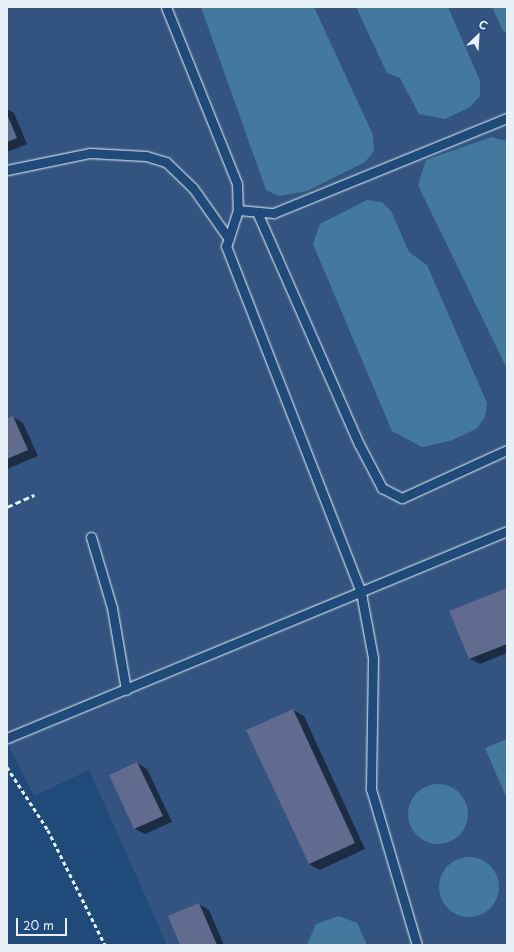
<!DOCTYPE html>
<html>
<head>
<meta charset="utf-8">
<style>
  body { margin:0 }
  #map { position:relative; width:514px; height:952px; overflow:hidden; background:#1f4a7a; font-family:"Playpen Sans",sans-serif }
  div>[style] { position:absolute }
  .built>* { inset:0; background:#335480 }
  .water>* { inset:0; background:#43799f }
  .round { border-radius:50% }
  .shadow>* { inset:0; background:#0007 }
  .building>* { inset:0; background:#616a8f }
  .path>* { height:2.5px; margin-top:-1.25px; transform-origin:0; background:repeating-linear-gradient(90deg,#e8f1f8 0 4px,transparent 0 7px) }
  .roads { filter:drop-shadow(0 0 1px #e8f1f8) drop-shadow(0 0 1px #e8f1f8) }
  .service>* { height:9px; margin:-4.5px; padding:0 4.5px; transform-origin:4.5px; border-radius:4.5px; background:#1f4a7a }
  .rail>* { height:3px; margin-top:-1.5px; transform-origin:0; background:repeating-linear-gradient(90deg,#e8f1f8 0 6px,transparent 0 9px) }
  span { translate:-50% -50%; white-space:nowrap; text-align:center; line-height:1.15; -webkit-text-stroke:3.5px #1f4a7a; paint-order:stroke }
  .frame { position:absolute; inset:0; border:8px solid #e8f1f8; pointer-events:none }
  .north { position:absolute; left:458px; top:16px; width:40px; height:40px; -webkit-text-stroke:3px #1f4a7a; paint-order:stroke; rotate:25deg; font-size:11px; font-weight:700; line-height:16px; text-align:center; color:#e8f1f8 }
  .north::after { content:''; display:block; margin:auto; width:14px; height:18px; background:#e8f1f8; clip-path:polygon(50% 0,100% 100%,50% 72%,0 100%) }
  .scale { position:absolute; left:16px; top:918px; width:51px; height:18px; box-sizing:border-box; border:2px solid #e8f1f8; border-top:0; padding-left:5px; font-size:12px; line-height:14px; white-space:nowrap; color:#e8f1f8; -webkit-text-stroke:3px #1f4a7a; paint-order:stroke }
</style>
</head>
<body>
<div id="map">
  <div class="built">
    <div style="clip-path:polygon(7px 7px,507px 7px,507px 945px,167px 945px,89px 770px,34px 796px,7px 743px)"></div>
  </div>
  <div class="water">
    <div style="clip-path:polygon(201px 7px,314px 7px,373px 135px,374px 151px,365px 162px,307px 191px,279px 196px,266px 190px)"></div>
    <div style="clip-path:polygon(356px 7px,448px 7px,480px 81px,480px 96px,470px 107px,445px 119px,419px 114px,400px 78px,387px 73px)"></div>
    <div style="clip-path:polygon(492px 7px,507px 7px,507px 33px,503px 31px)"></div>
    <div style="clip-path:polygon(491px 137px,507px 141px,507px 369px,418px 185px,426px 160px)"></div>
    <div style="clip-path:polygon(367px 200px,382px 202px,391px 211px,409px 252px,427px 265px,487px 403px,485px 417px,476px 429px,450px 441px,422px 447px,392px 431px,313px 244px,320px 224px)"></div>
    <div style="clip-path:polygon(507px 739px,507px 799px,485px 748px)"></div>
    <div class="round" style="left:408px;top:784px;width:60px;height:60px"></div>
    <div class="round" style="left:439px;top:857px;width:60px;height:60px"></div>
    <div style="clip-path:polygon(339px 916px,357px 923px,367px 945px,307px 945px,316px 924px)"></div>
  </div>
  <div class="shadow">
    <div style="clip-path:polygon(7px 109px,14px 113px,27px 144px,7px 152px)"></div>
    <div style="clip-path:polygon(13px 417px,23px 423px,38px 456px,7px 469px,7px 419px)"></div>
    <div style="clip-path:polygon(507px 589px,507px 653px,480px 664px,470px 659px)"></div>
    <div style="clip-path:polygon(293px 710px,304px 716px,365px 849px,320px 870px,309px 864px)"></div>
    <div style="clip-path:polygon(137px 763px,147px 769px,172px 822px,145px 834px,135px 829px,110px 775px)"></div>
    <div style="clip-path:polygon(199px 904px,209px 910px,224px 945px,181px 945px)"></div>
  </div>
  <div class="building">
    <div style="clip-path:polygon(7px 114px,17px 138px,7px 142px)"></div>
    <div style="clip-path:polygon(13px 416px,28px 450px,7px 459px,7px 418px)"></div>
    <div style="clip-path:polygon(507px 588px,507px 644px,469px 659px,449px 611px)"></div>
    <div style="clip-path:polygon(293px 709px,355px 843px,309px 864px,246px 730px)"></div>
    <div style="clip-path:polygon(137px 762px,163px 816px,134px 829px,109px 775px)"></div>
    <div style="clip-path:polygon(199px 903px,217px 945px,180px 945px,168px 916px)"></div>
  </div>
  <div class="path">
    <div style="left:7px;top:767px;width:75px;rotate:56.9deg"></div>
    <div style="left:48px;top:830px;width:128px;rotate:63.6deg"></div>
  </div>
  <div class="roads">
    <div class="service">
      <div style="left:166px;top:7px;width:191px;rotate:68.1deg"></div>
      <div style="left:237px;top:184px;width:26px;rotate:88deg"></div>
      <div style="left:238px;top:210px;width:38px;rotate:108deg"></div>
      <div style="left:226px;top:246px;width:372px;rotate:68.7deg"></div>
      <div style="left:361px;top:593px;width:66px;rotate:79.5deg"></div>
      <div style="left:373px;top:658px;width:131px;rotate:90.9deg"></div>
      <div style="left:371px;top:789px;width:163px;rotate:73.6deg"></div>
      <div style="left:7px;top:170px;width:85px;rotate:-11.6deg"></div>
      <div style="left:90px;top:153px;width:56px;rotate:3.1deg"></div>
      <div style="left:146px;top:156px;width:21px;rotate:17deg"></div>
      <div style="left:166px;top:162px;width:37px;rotate:44deg"></div>
      <div style="left:193px;top:188px;width:62px;rotate:54.8deg"></div>
      <div style="left:238px;top:210px;width:36px;rotate:5deg"></div>
      <div style="left:274px;top:213px;width:252px;rotate:-22.2deg"></div>
      <div style="left:257px;top:212px;width:253px;rotate:66.3deg"></div>
      <div style="left:359px;top:444px;width:50px;rotate:62.4deg"></div>
      <div style="left:382px;top:488px;width:22px;rotate:27deg"></div>
      <div style="left:402px;top:498px;width:115px;rotate:-24.6deg"></div>
      <div style="left:91px;top:537px;width:74px;rotate:73.5deg"></div>
      <div style="left:112px;top:608px;width:83px;rotate:80.3deg"></div>
      <div style="left:7px;top:738px;width:541px;rotate:-22.49deg"></div>
    </div>
  </div>
  <div class="rail">
    <div style="left:7px;top:507px;width:30px;rotate:-24deg"></div>
  </div>
  <div class="frame"></div>
  <div class="north">С</div>
  <div class="scale">20 m</div>
</div>
</body>
</html>
